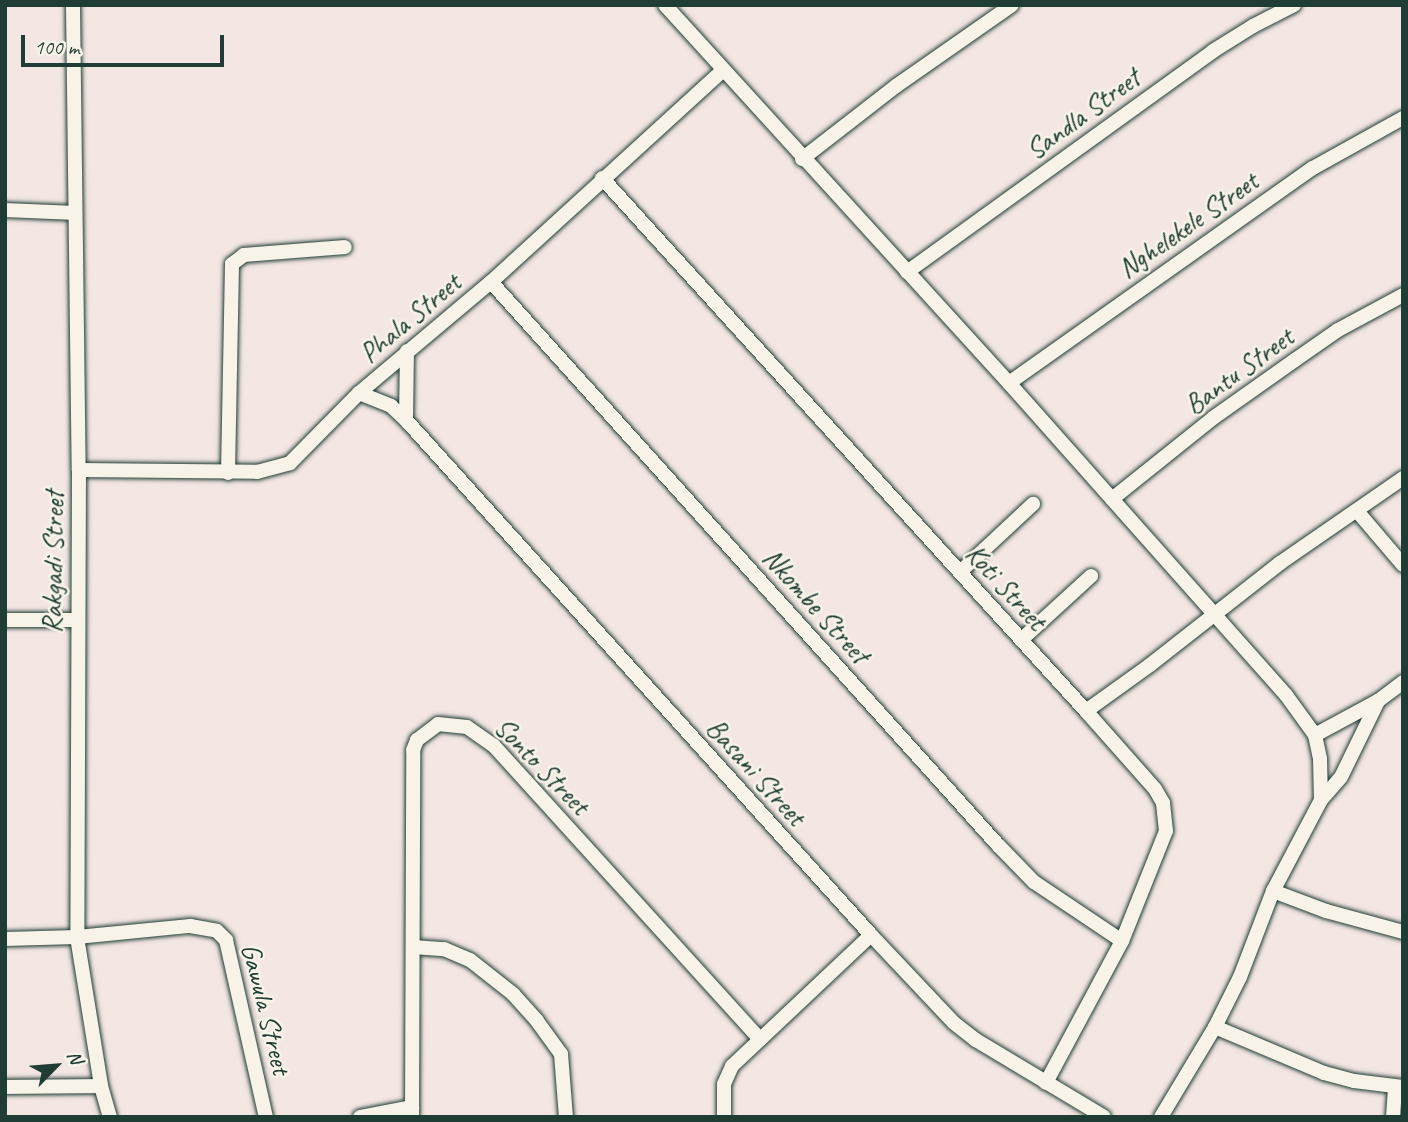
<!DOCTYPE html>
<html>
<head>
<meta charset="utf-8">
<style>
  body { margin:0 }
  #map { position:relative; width:1408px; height:1122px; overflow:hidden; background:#f3e6e3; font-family:Caveat,sans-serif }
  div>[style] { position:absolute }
  .roads { filter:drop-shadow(0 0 2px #1f3d34) drop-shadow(0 0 2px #1f3d34) }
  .minor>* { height:14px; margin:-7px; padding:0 7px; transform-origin:7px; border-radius:7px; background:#f7f3e8 }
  span { translate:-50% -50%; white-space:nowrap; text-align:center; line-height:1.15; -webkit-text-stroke:5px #f7f3e8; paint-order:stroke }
  .street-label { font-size:28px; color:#1f3d34 }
  .frame { position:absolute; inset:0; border:7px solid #1f3d34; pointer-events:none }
  .north { position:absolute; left:21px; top:1031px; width:70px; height:70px; -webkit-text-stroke:5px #f7f3e8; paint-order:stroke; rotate:65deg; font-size:19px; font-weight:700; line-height:28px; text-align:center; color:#1f3d34 }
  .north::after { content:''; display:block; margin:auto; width:24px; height:32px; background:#1f3d34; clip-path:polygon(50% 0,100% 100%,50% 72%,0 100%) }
  .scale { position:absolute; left:21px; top:35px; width:203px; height:32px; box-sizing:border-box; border:4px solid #1f3d34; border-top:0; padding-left:9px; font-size:21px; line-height:24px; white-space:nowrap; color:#1f3d34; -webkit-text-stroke:5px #f7f3e8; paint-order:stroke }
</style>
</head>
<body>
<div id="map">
  <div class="roads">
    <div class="minor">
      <div style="left:73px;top:5px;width:465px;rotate:89.3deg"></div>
      <div style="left:79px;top:470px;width:467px;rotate:90.2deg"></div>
      <div style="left:77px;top:937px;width:151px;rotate:80.8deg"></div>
      <div style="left:101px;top:1086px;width:32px;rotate:74deg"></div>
      <div style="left:665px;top:5px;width:511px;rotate:47.7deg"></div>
      <div style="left:1009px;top:383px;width:417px;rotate:48.4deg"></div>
      <div style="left:1286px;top:695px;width:49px;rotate:54.1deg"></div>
      <div style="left:1315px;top:735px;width:25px;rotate:78deg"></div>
      <div style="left:1320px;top:759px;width:41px;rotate:88.6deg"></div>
      <div style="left:1321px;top:800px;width:103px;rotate:117.8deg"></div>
      <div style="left:1273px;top:891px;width:92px;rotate:111deg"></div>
      <div style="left:1240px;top:977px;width:56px;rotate:116.6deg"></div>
      <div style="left:1215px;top:1027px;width:105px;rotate:121deg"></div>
      <div style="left:802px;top:159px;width:119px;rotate:-37.8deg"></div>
      <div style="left:896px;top:86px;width:141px;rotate:-34.9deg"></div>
      <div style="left:602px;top:178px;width:720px;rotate:47.76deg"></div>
      <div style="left:1086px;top:711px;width:104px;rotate:48.5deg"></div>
      <div style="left:1155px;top:789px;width:16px;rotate:60deg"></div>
      <div style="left:1163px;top:803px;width:28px;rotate:84deg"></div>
      <div style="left:1166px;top:831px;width:118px;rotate:111.8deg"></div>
      <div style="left:1122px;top:941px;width:161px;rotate:118.2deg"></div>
      <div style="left:5px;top:210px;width:70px;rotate:2.5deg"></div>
      <div style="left:907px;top:272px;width:377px;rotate:-35.8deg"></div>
      <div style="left:1213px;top:51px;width:47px;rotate:-32deg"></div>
      <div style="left:1253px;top:26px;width:46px;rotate:-27.1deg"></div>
      <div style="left:491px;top:282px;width:758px;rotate:48deg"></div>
      <div style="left:998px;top:845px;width:52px;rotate:45.8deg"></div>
      <div style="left:1034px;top:882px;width:106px;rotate:33.8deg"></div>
      <div style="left:1009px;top:383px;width:372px;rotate:-35.3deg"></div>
      <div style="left:1313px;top:168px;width:103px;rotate:-29.1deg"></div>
      <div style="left:359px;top:393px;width:35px;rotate:22deg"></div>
      <div style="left:391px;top:406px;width:21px;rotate:43deg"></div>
      <div style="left:406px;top:420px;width:694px;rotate:47.92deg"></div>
      <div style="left:871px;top:935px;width:121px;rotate:46.7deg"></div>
      <div style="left:954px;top:1023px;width:28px;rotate:38deg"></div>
      <div style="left:976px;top:1040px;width:149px;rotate:31deg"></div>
      <div style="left:406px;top:420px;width:69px;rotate:-89.2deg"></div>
      <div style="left:79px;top:470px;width:178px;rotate:0.6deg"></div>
      <div style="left:257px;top:472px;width:34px;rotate:-15deg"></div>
      <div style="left:290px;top:463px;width:98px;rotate:-45.4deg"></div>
      <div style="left:359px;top:393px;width:172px;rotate:-40.1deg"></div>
      <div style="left:491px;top:282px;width:313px;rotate:-42.4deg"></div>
      <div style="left:228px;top:473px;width:209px;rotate:-88.9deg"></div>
      <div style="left:232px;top:264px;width:15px;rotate:-37deg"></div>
      <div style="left:244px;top:255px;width:101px;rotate:-4.5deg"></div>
      <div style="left:1112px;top:499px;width:129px;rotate:-38.7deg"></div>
      <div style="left:1213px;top:418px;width:100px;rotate:-35.3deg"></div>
      <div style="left:1295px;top:360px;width:52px;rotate:-34.9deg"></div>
      <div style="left:1338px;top:330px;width:74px;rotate:-28.3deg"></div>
      <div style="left:1357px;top:511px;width:71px;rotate:49.6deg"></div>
      <div style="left:960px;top:572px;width:100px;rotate:-43deg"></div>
      <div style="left:5px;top:620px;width:71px"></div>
      <div style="left:1021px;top:640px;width:95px;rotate:-42.4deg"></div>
      <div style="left:1086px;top:711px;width:79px;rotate:-35.7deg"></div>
      <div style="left:1150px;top:665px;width:165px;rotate:-38.1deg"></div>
      <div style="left:1280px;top:563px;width:150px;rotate:-34.6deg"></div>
      <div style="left:1315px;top:735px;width:72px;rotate:-28.4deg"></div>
      <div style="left:1378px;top:701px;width:31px;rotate:-37deg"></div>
      <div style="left:1321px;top:800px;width:30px;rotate:-49deg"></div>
      <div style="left:1341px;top:777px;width:85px;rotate:-64deg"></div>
      <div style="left:1273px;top:891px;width:57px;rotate:20.7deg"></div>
      <div style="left:1326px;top:911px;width:80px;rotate:15.3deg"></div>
      <div style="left:5px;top:939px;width:72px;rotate:-1.6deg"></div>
      <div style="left:77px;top:937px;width:114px;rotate:-5.6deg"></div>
      <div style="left:190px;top:926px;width:27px;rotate:10deg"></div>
      <div style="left:217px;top:931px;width:13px;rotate:45deg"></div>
      <div style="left:226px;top:940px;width:181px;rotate:77.3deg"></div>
      <div style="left:413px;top:947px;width:31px;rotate:4deg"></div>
      <div style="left:444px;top:949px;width:28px;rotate:23deg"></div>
      <div style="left:470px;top:960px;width:55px;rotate:38.3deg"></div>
      <div style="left:513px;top:994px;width:36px;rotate:48deg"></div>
      <div style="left:537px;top:1021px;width:41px;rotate:54deg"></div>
      <div style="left:561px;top:1054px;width:63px;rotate:85.5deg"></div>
      <div style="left:1215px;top:1027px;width:118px;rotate:22.9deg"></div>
      <div style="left:1324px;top:1073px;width:31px;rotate:15deg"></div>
      <div style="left:1354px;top:1081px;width:49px;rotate:7deg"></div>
      <div style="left:5px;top:1087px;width:96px;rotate:-0.6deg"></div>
      <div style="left:360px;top:1117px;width:53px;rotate:-10.9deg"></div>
      <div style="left:412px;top:1117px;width:367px;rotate:-89.8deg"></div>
      <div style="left:413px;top:750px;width:11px;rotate:-68deg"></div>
      <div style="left:417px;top:740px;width:26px;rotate:-37deg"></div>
      <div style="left:438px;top:724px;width:29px;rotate:6deg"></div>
      <div style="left:467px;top:727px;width:33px;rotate:35deg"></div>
      <div style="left:494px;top:746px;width:394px;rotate:47.8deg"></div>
      <div style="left:724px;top:1117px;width:33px;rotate:-90deg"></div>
      <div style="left:724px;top:1084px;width:20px;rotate:-66deg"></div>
      <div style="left:732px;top:1066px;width:191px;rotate:-43.3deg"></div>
      <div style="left:1393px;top:1117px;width:30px;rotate:-86deg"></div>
    </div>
  </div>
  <div class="street-label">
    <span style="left:1083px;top:114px;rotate:-36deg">Sandla Street</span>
    <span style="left:1188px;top:225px;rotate:-35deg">Nghelekele Street</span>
    <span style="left:410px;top:318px;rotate:-40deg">Phala Street</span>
    <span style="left:1239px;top:371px;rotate:-36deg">Bantu Street</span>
    <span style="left:53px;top:562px;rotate:-89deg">Rakgadi Street</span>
    <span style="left:1006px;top:587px;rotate:48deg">Koti Street</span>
    <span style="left:816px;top:606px;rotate:48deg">Nkombe Street</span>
    <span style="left:542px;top:766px;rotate:46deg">Sonto Street</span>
    <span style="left:756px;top:772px;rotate:48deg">Basani Street</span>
    <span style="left:266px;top:1009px;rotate:76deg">Gawula Street</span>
  </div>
  <div class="frame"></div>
  <div class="north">N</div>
  <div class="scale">100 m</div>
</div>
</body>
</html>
